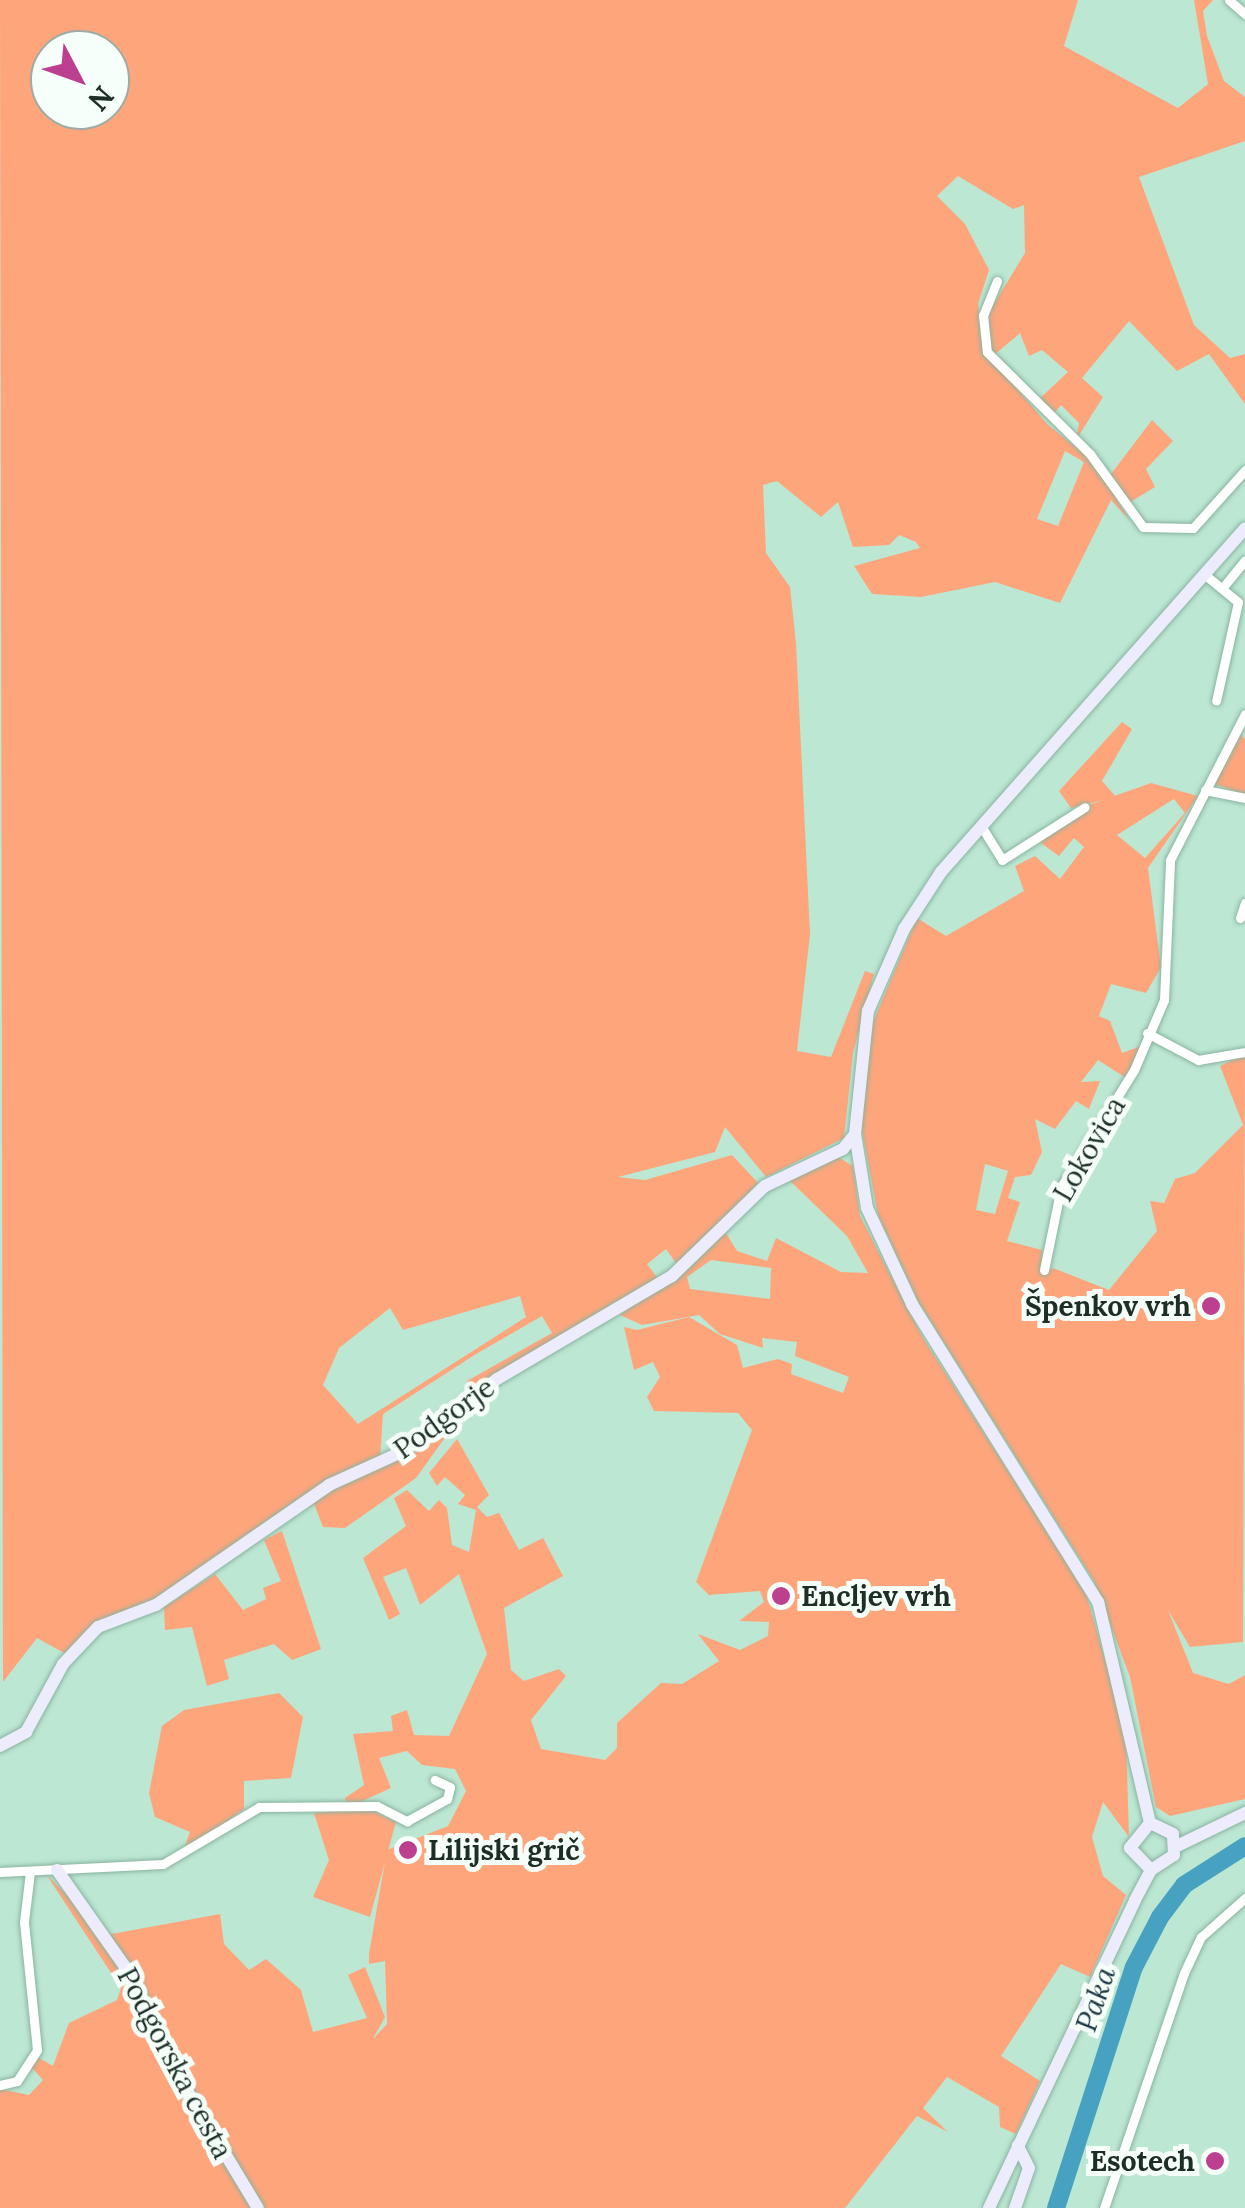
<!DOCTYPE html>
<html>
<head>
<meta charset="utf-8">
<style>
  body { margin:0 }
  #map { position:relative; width:1245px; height:2208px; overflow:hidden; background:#bce7d3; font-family:Lora,serif }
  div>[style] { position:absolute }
  .green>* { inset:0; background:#ffa57c }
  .river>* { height:18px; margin:-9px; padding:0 9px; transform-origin:9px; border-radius:9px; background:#47a1c1 }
  .roads { filter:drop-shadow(0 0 2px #8ab4a0) drop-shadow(0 0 2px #8ab4a0) }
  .street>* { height:9px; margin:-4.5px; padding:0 4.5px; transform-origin:4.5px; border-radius:4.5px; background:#fff }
  .secondary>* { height:12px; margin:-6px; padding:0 6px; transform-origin:6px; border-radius:6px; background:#edecfd }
  .dots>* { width:28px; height:28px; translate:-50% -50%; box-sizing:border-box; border:5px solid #f6fffa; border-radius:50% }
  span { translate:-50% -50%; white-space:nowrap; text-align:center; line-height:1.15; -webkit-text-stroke:10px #f6fffa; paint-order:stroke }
  .street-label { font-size:28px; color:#1d2e26 }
  .poi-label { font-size:28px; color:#1d2e26; font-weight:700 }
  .right { translate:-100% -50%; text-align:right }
  .left { translate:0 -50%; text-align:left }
  .water-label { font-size:30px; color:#1f3a45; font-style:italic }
  .north { position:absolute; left:30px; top:30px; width:100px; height:100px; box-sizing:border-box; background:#f6fffa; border:2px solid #9faba5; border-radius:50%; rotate:131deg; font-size:28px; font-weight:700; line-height:40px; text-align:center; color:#1d2e26 }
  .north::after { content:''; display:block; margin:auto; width:35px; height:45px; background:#bd4090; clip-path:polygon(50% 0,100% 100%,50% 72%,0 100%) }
</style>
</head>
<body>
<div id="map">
  <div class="green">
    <div style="clip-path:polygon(evenodd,0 0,1078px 0,1064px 46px,1178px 108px,1208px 84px,1194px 0,1213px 0,1203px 11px,1207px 36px,1224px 81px,1245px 97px,1245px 141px,1139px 177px,1194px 325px,1230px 358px,1245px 354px,1245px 404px,1209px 354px,1177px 371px,1129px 321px,1082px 378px,1103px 397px,1076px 440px,1079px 423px,1061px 405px,1049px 419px,1037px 401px,1068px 372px,1042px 350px,1029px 356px,1020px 333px,993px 356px,984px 320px,1025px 253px,1024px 205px,1013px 209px,958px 176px,937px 196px,965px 224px,989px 270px,978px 304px,984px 350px,1047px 424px,1093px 461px,1130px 521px,1111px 500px,1060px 603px,995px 582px,921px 597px,872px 594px,854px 566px,920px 548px,916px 542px,899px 535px,889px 545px,853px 547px,838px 502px,821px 517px,777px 481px,763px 485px,766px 553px,790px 587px,796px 643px,810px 934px,797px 1051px,831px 1057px,865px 971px,874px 974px,853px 1053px,844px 1138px,766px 1177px,725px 1127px,715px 1152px,618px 1177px,645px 1180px,732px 1155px,758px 1183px,678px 1266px,666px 1249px,647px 1264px,659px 1280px,474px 1390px,467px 1381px,552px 1333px,542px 1316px,476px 1354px,383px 1414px,380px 1460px,183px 1587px,86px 1631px,66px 1654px,37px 1638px,3px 1682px,0 0,50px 50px,110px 50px,110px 110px,50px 110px,50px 50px,0 0,1065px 451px,1084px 462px,1058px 526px,1037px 519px,1065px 451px,0 0,520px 1296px,526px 1317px,358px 1424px,323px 1385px,339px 1348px,390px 1308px,403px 1330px,520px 1296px)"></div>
    <div style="clip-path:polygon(1152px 420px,1173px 441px,1146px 469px,1155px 487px,1127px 504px,1108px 478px)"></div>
    <div style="clip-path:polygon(1122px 722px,1132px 729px,1102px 781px,1116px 797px,1071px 808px,1059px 791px)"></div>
    <div style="clip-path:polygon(1239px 733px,1245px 739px,1245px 795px,1212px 783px)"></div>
    <div style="clip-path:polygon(evenodd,1151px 783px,1198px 796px,1148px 868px,1161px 967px,1146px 993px,1111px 984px,1099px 1016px,1110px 1021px,1122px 1053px,1141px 1046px,1126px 1078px,1098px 1060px,1081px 1082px,1100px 1081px,1089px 1109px,1076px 1101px,1055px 1129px,1035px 1119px,1042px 1152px,1031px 1175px,1015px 1177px,1008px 1198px,1020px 1202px,1007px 1241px,1042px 1250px,1041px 1273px,1053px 1268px,1109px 1290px,1157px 1231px,1150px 1201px,1164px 1203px,1175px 1179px,1195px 1173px,1243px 1125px,1220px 1066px,1245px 1054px,1243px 1642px,1190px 1647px,1168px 1610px,1193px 1673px,1229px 1684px,1245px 1675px,1245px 1799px,1170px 1816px,1156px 1807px,1130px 1677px,1094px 1581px,919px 1303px,878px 1215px,860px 1120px,868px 1034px,917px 918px,946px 936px,1024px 891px,1015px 866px,1035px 856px,1060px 879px,1084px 847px,1074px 838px,1059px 856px,1041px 843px,1052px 828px,1072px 811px,1151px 783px,1174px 799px,1185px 813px,1145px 858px,1117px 835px,1174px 799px,1151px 783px,985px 1164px,1008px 1171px,995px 1214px,976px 1210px,985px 1164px)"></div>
    <div style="clip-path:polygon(evenodd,838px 1157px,853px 1166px,860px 1216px,923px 1338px,1086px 1593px,1126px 1734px,1129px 1837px,1103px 1802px,1092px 1837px,1103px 1876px,1126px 1895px,1090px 1977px,1061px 1964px,1001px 2056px,1040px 2081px,1016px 2134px,1000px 2127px,999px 2107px,947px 2077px,923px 2108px,948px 2132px,917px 2116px,845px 2208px,0 2208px,0 2089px,29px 2095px,43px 2080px,30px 2066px,36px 2056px,53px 2066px,69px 2023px,117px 2000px,121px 1988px,46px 1874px,106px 1935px,220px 1914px,224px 1944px,249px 1970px,266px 1959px,301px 1990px,313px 2032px,367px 2018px,348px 1975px,365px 1967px,385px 2017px,373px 2039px,387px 2024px,385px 1961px,369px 1964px,369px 1954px,387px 1850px,448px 1826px,466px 1791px,455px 1769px,422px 1765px,407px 1751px,379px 1758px,391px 1788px,347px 1808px,345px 1798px,364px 1785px,353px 1734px,393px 1731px,391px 1716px,407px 1710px,414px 1735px,449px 1736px,487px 1654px,459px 1574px,420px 1605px,406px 1568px,383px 1577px,400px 1614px,389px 1620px,363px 1558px,406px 1526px,394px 1498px,407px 1490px,429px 1511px,439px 1500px,447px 1508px,452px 1545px,469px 1552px,476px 1510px,458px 1504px,465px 1495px,445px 1477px,437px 1486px,429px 1473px,457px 1439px,489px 1495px,477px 1507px,487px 1517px,499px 1513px,519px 1550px,543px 1538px,563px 1576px,504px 1608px,511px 1670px,524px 1681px,559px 1669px,566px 1676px,531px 1720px,541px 1749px,605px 1760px,617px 1748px,617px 1723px,661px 1683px,682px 1684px,719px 1661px,698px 1634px,740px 1650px,768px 1636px,769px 1622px,739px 1621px,764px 1602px,760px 1591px,709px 1595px,696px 1582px,752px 1430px,738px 1413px,654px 1411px,647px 1397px,660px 1377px,653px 1362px,634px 1370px,624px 1327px,637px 1330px,689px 1317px,737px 1345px,743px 1368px,778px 1359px,792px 1364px,791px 1374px,843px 1393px,849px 1377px,795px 1356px,797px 1342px,762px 1338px,763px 1348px,720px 1334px,699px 1315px,642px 1325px,620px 1315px,726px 1233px,737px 1251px,767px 1261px,776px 1238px,841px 1272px,868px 1273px,847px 1236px,785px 1176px,838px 1157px,711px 1260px,771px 1268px,770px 1299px,690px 1289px,687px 1277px,711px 1260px)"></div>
    <div style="clip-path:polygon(462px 1414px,416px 1478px,345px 1528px,323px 1527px,313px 1501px)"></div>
    <div style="clip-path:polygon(282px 1531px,321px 1649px,292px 1660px,274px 1644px,224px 1660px,229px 1679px,207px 1686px,192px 1627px,165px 1630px,164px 1607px,215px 1574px,243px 1610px,266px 1599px,263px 1588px,281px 1581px,264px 1540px)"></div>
    <div style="clip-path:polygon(279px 1693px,303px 1717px,291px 1778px,244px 1781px,244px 1809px,182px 1854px,190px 1832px,155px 1817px,149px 1793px,162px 1726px,184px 1710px)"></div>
    <div style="clip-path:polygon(368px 1809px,396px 1822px,370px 1917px,313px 1897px,329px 1860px,314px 1813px)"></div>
  </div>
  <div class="river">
    <div style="left:1056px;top:2208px;width:253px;rotate:-72.1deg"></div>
    <div style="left:1134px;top:1967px;width:56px;rotate:-62.5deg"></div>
    <div style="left:1160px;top:1917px;width:40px;rotate:-53deg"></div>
    <div style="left:1184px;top:1885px;width:72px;rotate:-32.6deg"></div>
  </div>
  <div class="roads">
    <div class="street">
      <div style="left:1229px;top:0;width:21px;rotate:41deg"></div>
      <div style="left:997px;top:281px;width:37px;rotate:112deg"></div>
      <div style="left:983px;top:315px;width:37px;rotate:84deg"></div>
      <div style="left:987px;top:352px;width:145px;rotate:44.7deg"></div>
      <div style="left:1090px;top:454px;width:90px;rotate:54deg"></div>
      <div style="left:1143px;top:527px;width:50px;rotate:1.1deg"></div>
      <div style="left:1193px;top:528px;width:78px;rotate:-48.1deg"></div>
      <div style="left:1204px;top:574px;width:44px;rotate:39.5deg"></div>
      <div style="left:1238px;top:602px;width:101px;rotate:102.5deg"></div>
      <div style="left:1224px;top:586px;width:33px;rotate:-51deg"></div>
      <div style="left:1205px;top:790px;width:41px;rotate:11.3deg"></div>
      <div style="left:981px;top:826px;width:40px;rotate:58deg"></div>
      <div style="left:1002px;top:860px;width:98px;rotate:-32.6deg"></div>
      <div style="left:1240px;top:918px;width:16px;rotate:-72deg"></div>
      <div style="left:1147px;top:1033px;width:58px;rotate:27.9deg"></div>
      <div style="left:1198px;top:1060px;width:48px;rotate:-9.7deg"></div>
      <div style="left:1044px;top:1270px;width:85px;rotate:-78.4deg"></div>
      <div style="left:1061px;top:1187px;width:138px;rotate:-58deg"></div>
      <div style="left:1134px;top:1070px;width:76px;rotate:-66.8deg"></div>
      <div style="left:1164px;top:1000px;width:140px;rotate:-87.5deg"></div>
      <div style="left:1170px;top:860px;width:164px;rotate:-62.8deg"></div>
      <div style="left:0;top:1872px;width:163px;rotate:-2.8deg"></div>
      <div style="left:163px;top:1864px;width:112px;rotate:-30.7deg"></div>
      <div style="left:259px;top:1807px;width:118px;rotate:-0.5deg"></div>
      <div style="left:377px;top:1806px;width:34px;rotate:27deg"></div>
      <div style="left:407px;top:1821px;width:46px;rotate:-28.8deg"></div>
      <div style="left:447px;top:1799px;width:12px;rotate:-76deg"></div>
      <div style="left:450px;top:1787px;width:17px;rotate:-155deg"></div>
      <div style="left:0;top:2085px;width:17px;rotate:-13deg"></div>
      <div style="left:17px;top:2081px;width:37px;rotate:-57deg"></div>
      <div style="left:37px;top:2050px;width:129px;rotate:-95.8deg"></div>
      <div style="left:24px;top:1922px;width:50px;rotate:-83.2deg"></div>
      <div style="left:1104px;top:2208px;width:248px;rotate:-71.2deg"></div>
      <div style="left:1184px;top:1973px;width:40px;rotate:-65deg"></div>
      <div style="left:1201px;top:1937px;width:59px;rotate:-41.6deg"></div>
    </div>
    <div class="secondary">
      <div style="left:0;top:1746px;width:30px;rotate:-28deg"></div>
      <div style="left:26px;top:1732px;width:77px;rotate:-61.4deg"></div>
      <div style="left:63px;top:1664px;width:51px;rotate:-46.6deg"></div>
      <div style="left:98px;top:1627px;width:62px;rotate:-20.8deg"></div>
      <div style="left:156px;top:1605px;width:211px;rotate:-34.7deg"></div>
      <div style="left:329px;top:1485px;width:82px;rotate:-24.4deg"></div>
      <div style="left:404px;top:1451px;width:118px;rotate:-37.7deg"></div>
      <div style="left:497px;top:1379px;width:203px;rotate:-30.5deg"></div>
      <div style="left:672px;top:1276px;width:129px;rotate:-44.1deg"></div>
      <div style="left:765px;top:1186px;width:86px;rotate:-25.4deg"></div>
      <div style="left:843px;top:1149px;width:19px;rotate:-51deg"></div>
      <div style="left:1150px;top:1823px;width:227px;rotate:-103.2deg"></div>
      <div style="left:1098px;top:1602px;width:351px;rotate:-122deg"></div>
      <div style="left:912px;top:1304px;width:106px;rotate:-115.1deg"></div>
      <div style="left:867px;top:1208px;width:75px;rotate:-99.2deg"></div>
      <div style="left:855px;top:1134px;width:124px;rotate:-84deg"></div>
      <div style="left:868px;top:1011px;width:90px;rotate:-66.3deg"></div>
      <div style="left:904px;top:929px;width:68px;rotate:-57deg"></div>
      <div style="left:941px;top:872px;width:459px;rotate:-48.5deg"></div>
      <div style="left:1177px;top:1846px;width:76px;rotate:-25.9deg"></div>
      <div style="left:57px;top:1870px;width:132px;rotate:54.9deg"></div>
      <div style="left:133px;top:1978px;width:94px;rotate:66.2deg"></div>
      <div style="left:171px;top:2064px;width:168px;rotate:58.9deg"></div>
      <div style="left:989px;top:2208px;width:341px;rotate:-64.6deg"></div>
      <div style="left:1135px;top:1900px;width:34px;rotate:-62deg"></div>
      <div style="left:1151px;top:1870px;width:27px;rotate:-33deg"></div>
      <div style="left:1174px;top:1855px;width:21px;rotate:-93deg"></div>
      <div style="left:1173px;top:1834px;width:25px;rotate:-154deg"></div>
      <div style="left:1150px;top:1823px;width:32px;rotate:129deg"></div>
      <div style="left:1130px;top:1848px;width:30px;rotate:46deg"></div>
      <div style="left:1015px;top:2208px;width:42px;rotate:-70.7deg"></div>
      <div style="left:1029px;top:2168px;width:25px;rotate:-117deg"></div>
    </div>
  </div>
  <div class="dots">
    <div style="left:1211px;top:1306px;background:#bd4090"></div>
    <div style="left:781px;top:1596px;background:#bd4090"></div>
    <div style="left:408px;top:1850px;background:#bd4090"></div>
    <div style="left:1215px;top:2161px;background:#bd4090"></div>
  </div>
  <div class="street-label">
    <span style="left:1089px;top:1149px;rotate:-60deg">Lokovica</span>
    <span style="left:444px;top:1418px;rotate:-36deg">Podgorje</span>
    <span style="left:175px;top:2063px;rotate:62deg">Podgorska cesta</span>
  </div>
  <div class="poi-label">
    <span class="right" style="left:1191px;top:1306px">Špenkov vrh</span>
    <span class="left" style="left:801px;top:1596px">Encljev vrh</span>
    <span class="left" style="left:428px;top:1850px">Lilijski grič</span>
    <span class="right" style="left:1195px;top:2161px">Esotech</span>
  </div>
  <div class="water-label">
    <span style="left:1095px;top:1999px;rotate:-71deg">Paka</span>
  </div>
  <div class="north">N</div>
</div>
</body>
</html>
